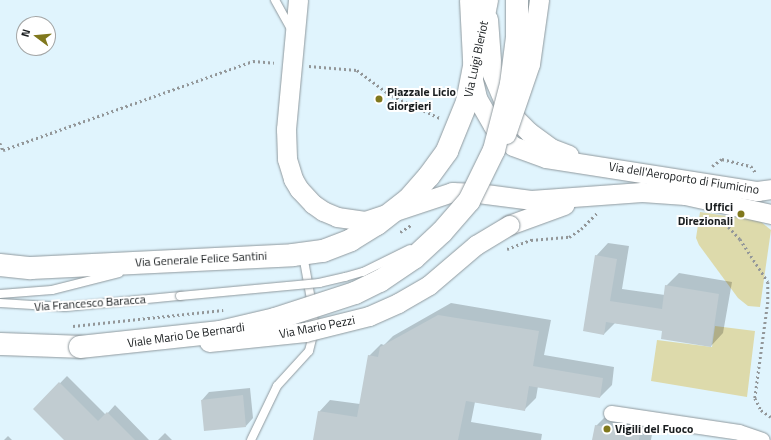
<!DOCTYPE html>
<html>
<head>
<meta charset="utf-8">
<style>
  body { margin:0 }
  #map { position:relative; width:771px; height:440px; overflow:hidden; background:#f7fcfe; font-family:"Titillium Web",sans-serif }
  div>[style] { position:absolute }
  .built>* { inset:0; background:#e0f4fd }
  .green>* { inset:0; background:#dddaab }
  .shadow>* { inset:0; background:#0003 }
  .building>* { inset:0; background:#c1ccd1 }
  .path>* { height:2.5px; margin-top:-1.25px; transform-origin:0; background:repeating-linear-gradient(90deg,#939799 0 2px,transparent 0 5px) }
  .roads { filter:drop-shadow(0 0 1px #8f999e) drop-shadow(0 0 1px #8f999e) }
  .service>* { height:8px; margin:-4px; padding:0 4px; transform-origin:4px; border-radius:4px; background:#fff }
  .minor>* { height:15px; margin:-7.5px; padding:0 7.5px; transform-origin:7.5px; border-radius:7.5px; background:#fff }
  .tertiary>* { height:19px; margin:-9.5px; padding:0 9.5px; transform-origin:9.5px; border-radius:9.5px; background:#fff }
  .secondary>* { height:22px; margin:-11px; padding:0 11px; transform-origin:11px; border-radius:11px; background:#fff }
  .bridges { filter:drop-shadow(0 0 1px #8f999e) drop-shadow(0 0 1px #8f999e) }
  .service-bridge>* { height:8px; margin:-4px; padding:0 4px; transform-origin:4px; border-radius:4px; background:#fff }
  .tertiary-bridge>* { height:19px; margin:-9.5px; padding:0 9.5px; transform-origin:9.5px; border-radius:9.5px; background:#fff }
  .secondary-bridge>* { height:22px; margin:-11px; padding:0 11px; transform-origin:11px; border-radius:11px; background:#fff }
  .dots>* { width:11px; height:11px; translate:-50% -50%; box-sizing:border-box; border:2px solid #fff; border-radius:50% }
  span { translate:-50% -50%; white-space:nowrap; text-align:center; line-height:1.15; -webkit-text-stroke:4px #fff; paint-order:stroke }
  .street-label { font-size:12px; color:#191d1f }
  .poi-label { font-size:12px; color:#191d1f; font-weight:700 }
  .left { translate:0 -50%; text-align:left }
  .right { translate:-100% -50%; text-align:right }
  .north { position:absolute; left:16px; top:16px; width:40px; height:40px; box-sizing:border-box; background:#fff; border:1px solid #a3a5a5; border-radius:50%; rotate:286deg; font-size:11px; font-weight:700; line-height:16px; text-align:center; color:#191d1f }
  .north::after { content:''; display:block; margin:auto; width:14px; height:18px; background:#80781d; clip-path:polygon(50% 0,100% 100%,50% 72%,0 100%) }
</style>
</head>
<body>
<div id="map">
  <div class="built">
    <div style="clip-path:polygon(evenodd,0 0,771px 0,771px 440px,0 440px,0 0,24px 24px,48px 24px,48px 48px,24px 48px,24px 24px)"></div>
  </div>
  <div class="green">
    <div style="clip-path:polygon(700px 212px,760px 221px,771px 230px,760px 307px,748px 306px,738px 298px,699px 245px,696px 238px)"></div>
    <div style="clip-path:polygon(715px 326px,755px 331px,747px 397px,651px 381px,657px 340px,712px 347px)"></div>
  </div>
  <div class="shadow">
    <div style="clip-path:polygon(608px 243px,629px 246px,622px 289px,665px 295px,666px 286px,679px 273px,732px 282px,723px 333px,711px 346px,663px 330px,615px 323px,604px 334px,596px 256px)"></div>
    <div style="clip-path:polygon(451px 303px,551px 320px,544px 355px,614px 367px,612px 385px,600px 397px,538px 386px,536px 398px,524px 410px,475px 402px,471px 422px,542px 434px,541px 440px,314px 440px,319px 412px,330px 400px,360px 404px,369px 356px,381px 344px,384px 345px,393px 336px)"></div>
    <div style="clip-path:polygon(67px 376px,106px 415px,115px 405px,149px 440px,66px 440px,35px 409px)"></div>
    <div style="clip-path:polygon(250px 388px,253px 418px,246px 426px,202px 400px,209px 392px)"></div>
    <div style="clip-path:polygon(608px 414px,654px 422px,651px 440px,593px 440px,596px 426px)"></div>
    <div style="clip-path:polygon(165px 433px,172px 440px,158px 440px)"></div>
    <div style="clip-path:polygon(8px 436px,12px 440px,4px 440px)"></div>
  </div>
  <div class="building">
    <div style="clip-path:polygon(595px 255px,617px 259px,610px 301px,662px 309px,665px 285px,719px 294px,711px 347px,661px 339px,662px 331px,606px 322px,604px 335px,583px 331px)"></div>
    <div style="clip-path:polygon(438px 315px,539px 331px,533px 366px,603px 378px,600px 398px,529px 386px,525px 411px,466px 401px,458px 440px,313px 440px,318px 411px,357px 417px,368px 355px,378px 357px,380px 347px)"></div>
    <div style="clip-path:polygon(59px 382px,98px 421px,107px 412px,135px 440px,64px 440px,33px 409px)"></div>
    <div style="clip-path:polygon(243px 395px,246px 427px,204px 431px,201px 400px)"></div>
    <div style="clip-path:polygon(595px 425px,640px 433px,639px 440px,592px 440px)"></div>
  </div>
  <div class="path">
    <div style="left:309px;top:66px;width:48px;rotate:4.8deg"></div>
    <div style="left:357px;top:70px;width:44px;rotate:36.6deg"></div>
    <div style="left:392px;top:96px;width:53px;rotate:24.6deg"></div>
    <div style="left:0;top:143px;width:8px;rotate:67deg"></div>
    <div style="left:3px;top:150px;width:265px;rotate:-19.6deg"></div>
    <div style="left:253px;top:61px;width:21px;rotate:5deg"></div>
    <div style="left:712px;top:166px;width:12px;rotate:-35deg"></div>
    <div style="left:722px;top:159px;width:30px;rotate:14deg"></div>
    <div style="left:751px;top:166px;width:9px;rotate:54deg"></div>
    <div style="left:725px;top:223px;width:22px;rotate:47deg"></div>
    <div style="left:740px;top:239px;width:51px;rotate:56.9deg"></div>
    <div style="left:768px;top:282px;width:20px;rotate:90deg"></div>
    <div style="left:768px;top:302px;width:97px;rotate:97.7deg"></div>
    <div style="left:755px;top:398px;width:13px;rotate:63deg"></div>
    <div style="left:761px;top:410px;width:12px;rotate:35deg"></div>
    <div style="left:400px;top:232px;width:13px;rotate:-32deg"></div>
    <div style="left:507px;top:249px;width:26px;rotate:-21deg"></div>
    <div style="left:531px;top:240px;width:38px;rotate:-5deg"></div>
    <div style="left:569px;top:237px;width:14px;rotate:-34deg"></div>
    <div style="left:581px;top:229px;width:23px;rotate:-45deg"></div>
    <div style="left:73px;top:326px;width:151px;rotate:-6.1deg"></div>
  </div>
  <div class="roads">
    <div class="service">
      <div style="left:275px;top:0;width:33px;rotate:61deg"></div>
      <div style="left:303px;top:255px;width:51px;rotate:79.8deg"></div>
      <div style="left:0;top:294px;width:52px;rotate:-4.4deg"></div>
      <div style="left:52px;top:290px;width:69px;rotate:-14.2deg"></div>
      <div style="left:0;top:303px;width:65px;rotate:3.5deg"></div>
      <div style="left:65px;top:307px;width:116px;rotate:-5.5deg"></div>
      <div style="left:297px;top:322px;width:17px;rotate:-10deg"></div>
      <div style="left:251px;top:440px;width:60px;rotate:-64.3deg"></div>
      <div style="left:277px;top:386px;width:47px;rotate:-47.6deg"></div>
      <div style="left:309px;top:351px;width:21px;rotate:-76deg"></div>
    </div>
    <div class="minor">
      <div style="left:611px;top:413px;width:129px;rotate:8.4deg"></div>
      <div style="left:739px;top:432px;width:24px;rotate:19deg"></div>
    </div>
    <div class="tertiary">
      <div style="left:298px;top:0;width:130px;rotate:95.3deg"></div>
      <div style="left:286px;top:129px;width:30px;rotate:88deg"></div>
      <div style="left:287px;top:159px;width:21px;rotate:73deg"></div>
      <div style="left:293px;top:179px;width:12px;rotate:59deg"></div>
      <div style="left:299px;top:189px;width:21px;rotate:47deg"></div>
      <div style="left:313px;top:204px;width:12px;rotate:35deg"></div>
      <div style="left:323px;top:211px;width:15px;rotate:23deg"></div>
      <div style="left:337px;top:217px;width:28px;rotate:8deg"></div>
      <div style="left:365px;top:221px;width:92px;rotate:-18.4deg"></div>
      <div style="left:452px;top:192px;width:26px;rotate:2deg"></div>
      <div style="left:478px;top:193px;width:53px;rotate:7.5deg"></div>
      <div style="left:531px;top:200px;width:111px;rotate:-4.1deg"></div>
      <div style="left:642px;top:192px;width:43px;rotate:4deg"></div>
      <div style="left:685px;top:195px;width:88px;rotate:12.5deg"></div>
      <div style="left:469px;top:0;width:80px;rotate:87.1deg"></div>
      <div style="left:473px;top:80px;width:18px;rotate:77deg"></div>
      <div style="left:477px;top:98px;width:32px;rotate:60deg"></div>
      <div style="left:493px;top:126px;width:28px;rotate:45deg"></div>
      <div style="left:513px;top:146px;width:35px;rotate:20deg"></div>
      <div style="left:546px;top:158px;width:214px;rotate:8.9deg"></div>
      <div style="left:757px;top:191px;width:14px;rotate:-8deg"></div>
      <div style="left:488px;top:19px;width:55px;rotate:85.8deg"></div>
      <div style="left:492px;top:74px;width:39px;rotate:67deg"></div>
      <div style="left:507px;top:110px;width:31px;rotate:45deg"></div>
      <div style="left:529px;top:132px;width:27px;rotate:36deg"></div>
      <div style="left:551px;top:148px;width:19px;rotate:21deg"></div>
      <div style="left:509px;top:225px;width:59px;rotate:-20deg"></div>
    </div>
    <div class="secondary">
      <div style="left:0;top:265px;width:31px;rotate:6deg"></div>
      <div style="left:31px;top:268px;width:262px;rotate:-2.8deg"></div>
      <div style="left:293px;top:255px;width:30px;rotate:-8deg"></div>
      <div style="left:323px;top:251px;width:30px;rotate:-21deg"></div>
      <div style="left:351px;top:240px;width:31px;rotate:-32deg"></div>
      <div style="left:377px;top:224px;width:39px;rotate:-38deg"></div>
      <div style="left:408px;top:200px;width:32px;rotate:-49deg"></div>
      <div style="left:429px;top:176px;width:31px;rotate:-54deg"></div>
      <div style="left:447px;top:151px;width:53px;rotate:-67.8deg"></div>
      <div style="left:467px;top:102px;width:104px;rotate:-78.9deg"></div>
      <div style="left:0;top:344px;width:80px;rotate:2.1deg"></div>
    </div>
  </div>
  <div class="bridges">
    <div class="service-bridge">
      <div style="left:180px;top:296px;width:140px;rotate:-5.3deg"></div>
      <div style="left:319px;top:283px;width:27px;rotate:-13deg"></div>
      <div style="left:345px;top:277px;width:19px;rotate:-16deg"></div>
      <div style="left:363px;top:272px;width:52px;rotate:-26.1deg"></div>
    </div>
    <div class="tertiary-bridge">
      <div style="left:506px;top:134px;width:74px;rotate:-71.1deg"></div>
      <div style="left:530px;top:64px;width:65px;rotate:-82deg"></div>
      <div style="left:209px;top:342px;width:97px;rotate:-5.9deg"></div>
      <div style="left:305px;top:332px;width:66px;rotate:-14deg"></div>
      <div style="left:369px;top:316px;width:32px;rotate:-24deg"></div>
      <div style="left:398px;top:303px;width:36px;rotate:-30deg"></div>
      <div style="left:429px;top:285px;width:62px;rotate:-40.4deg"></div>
      <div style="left:476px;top:245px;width:39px;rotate:-31deg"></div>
    </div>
    <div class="secondary-bridge">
      <div style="left:80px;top:347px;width:141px;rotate:-6.1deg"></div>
      <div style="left:220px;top:332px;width:57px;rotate:-13.3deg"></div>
      <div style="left:275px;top:319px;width:84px;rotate:-18deg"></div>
      <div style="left:355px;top:293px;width:28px;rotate:-26deg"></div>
      <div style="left:380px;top:281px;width:41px;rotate:-34.1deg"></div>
      <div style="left:414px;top:258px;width:38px;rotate:-43deg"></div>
      <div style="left:442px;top:232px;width:41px;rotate:-48.9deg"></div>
      <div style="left:469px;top:201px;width:57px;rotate:-63.9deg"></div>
      <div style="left:494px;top:150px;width:68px;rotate:-75.6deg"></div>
      <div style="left:511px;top:84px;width:47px;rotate:-82.7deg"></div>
      <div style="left:517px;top:37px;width:37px;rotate:-90deg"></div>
    </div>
  </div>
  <div class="dots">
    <div style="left:379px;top:99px;background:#80781d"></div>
    <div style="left:741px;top:214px;background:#80781d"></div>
    <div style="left:607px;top:429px;background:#80781d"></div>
  </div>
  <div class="street-label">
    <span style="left:476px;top:59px;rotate:-78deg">Via Luigi Bleriot</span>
    <span style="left:684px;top:178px;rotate:9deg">Via dell'Aeroporto di Fiumicino</span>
    <span style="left:201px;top:259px;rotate:-3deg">Via Generale Felice Santini</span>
    <span style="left:90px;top:303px;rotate:-4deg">Via Francesco Baracca</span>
    <span style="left:317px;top:327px;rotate:-11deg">Via Mario Pezzi</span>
    <span style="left:186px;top:335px;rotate:-8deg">Viale Mario De Bernardi</span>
  </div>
  <div class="poi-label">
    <span class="left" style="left:387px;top:99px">Piazzale Licio<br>Giorgieri</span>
    <span class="right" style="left:733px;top:214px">Uffici<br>Direzionali</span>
    <span class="left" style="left:615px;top:429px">Vigili del Fuoco</span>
  </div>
  <div class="north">N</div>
</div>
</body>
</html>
